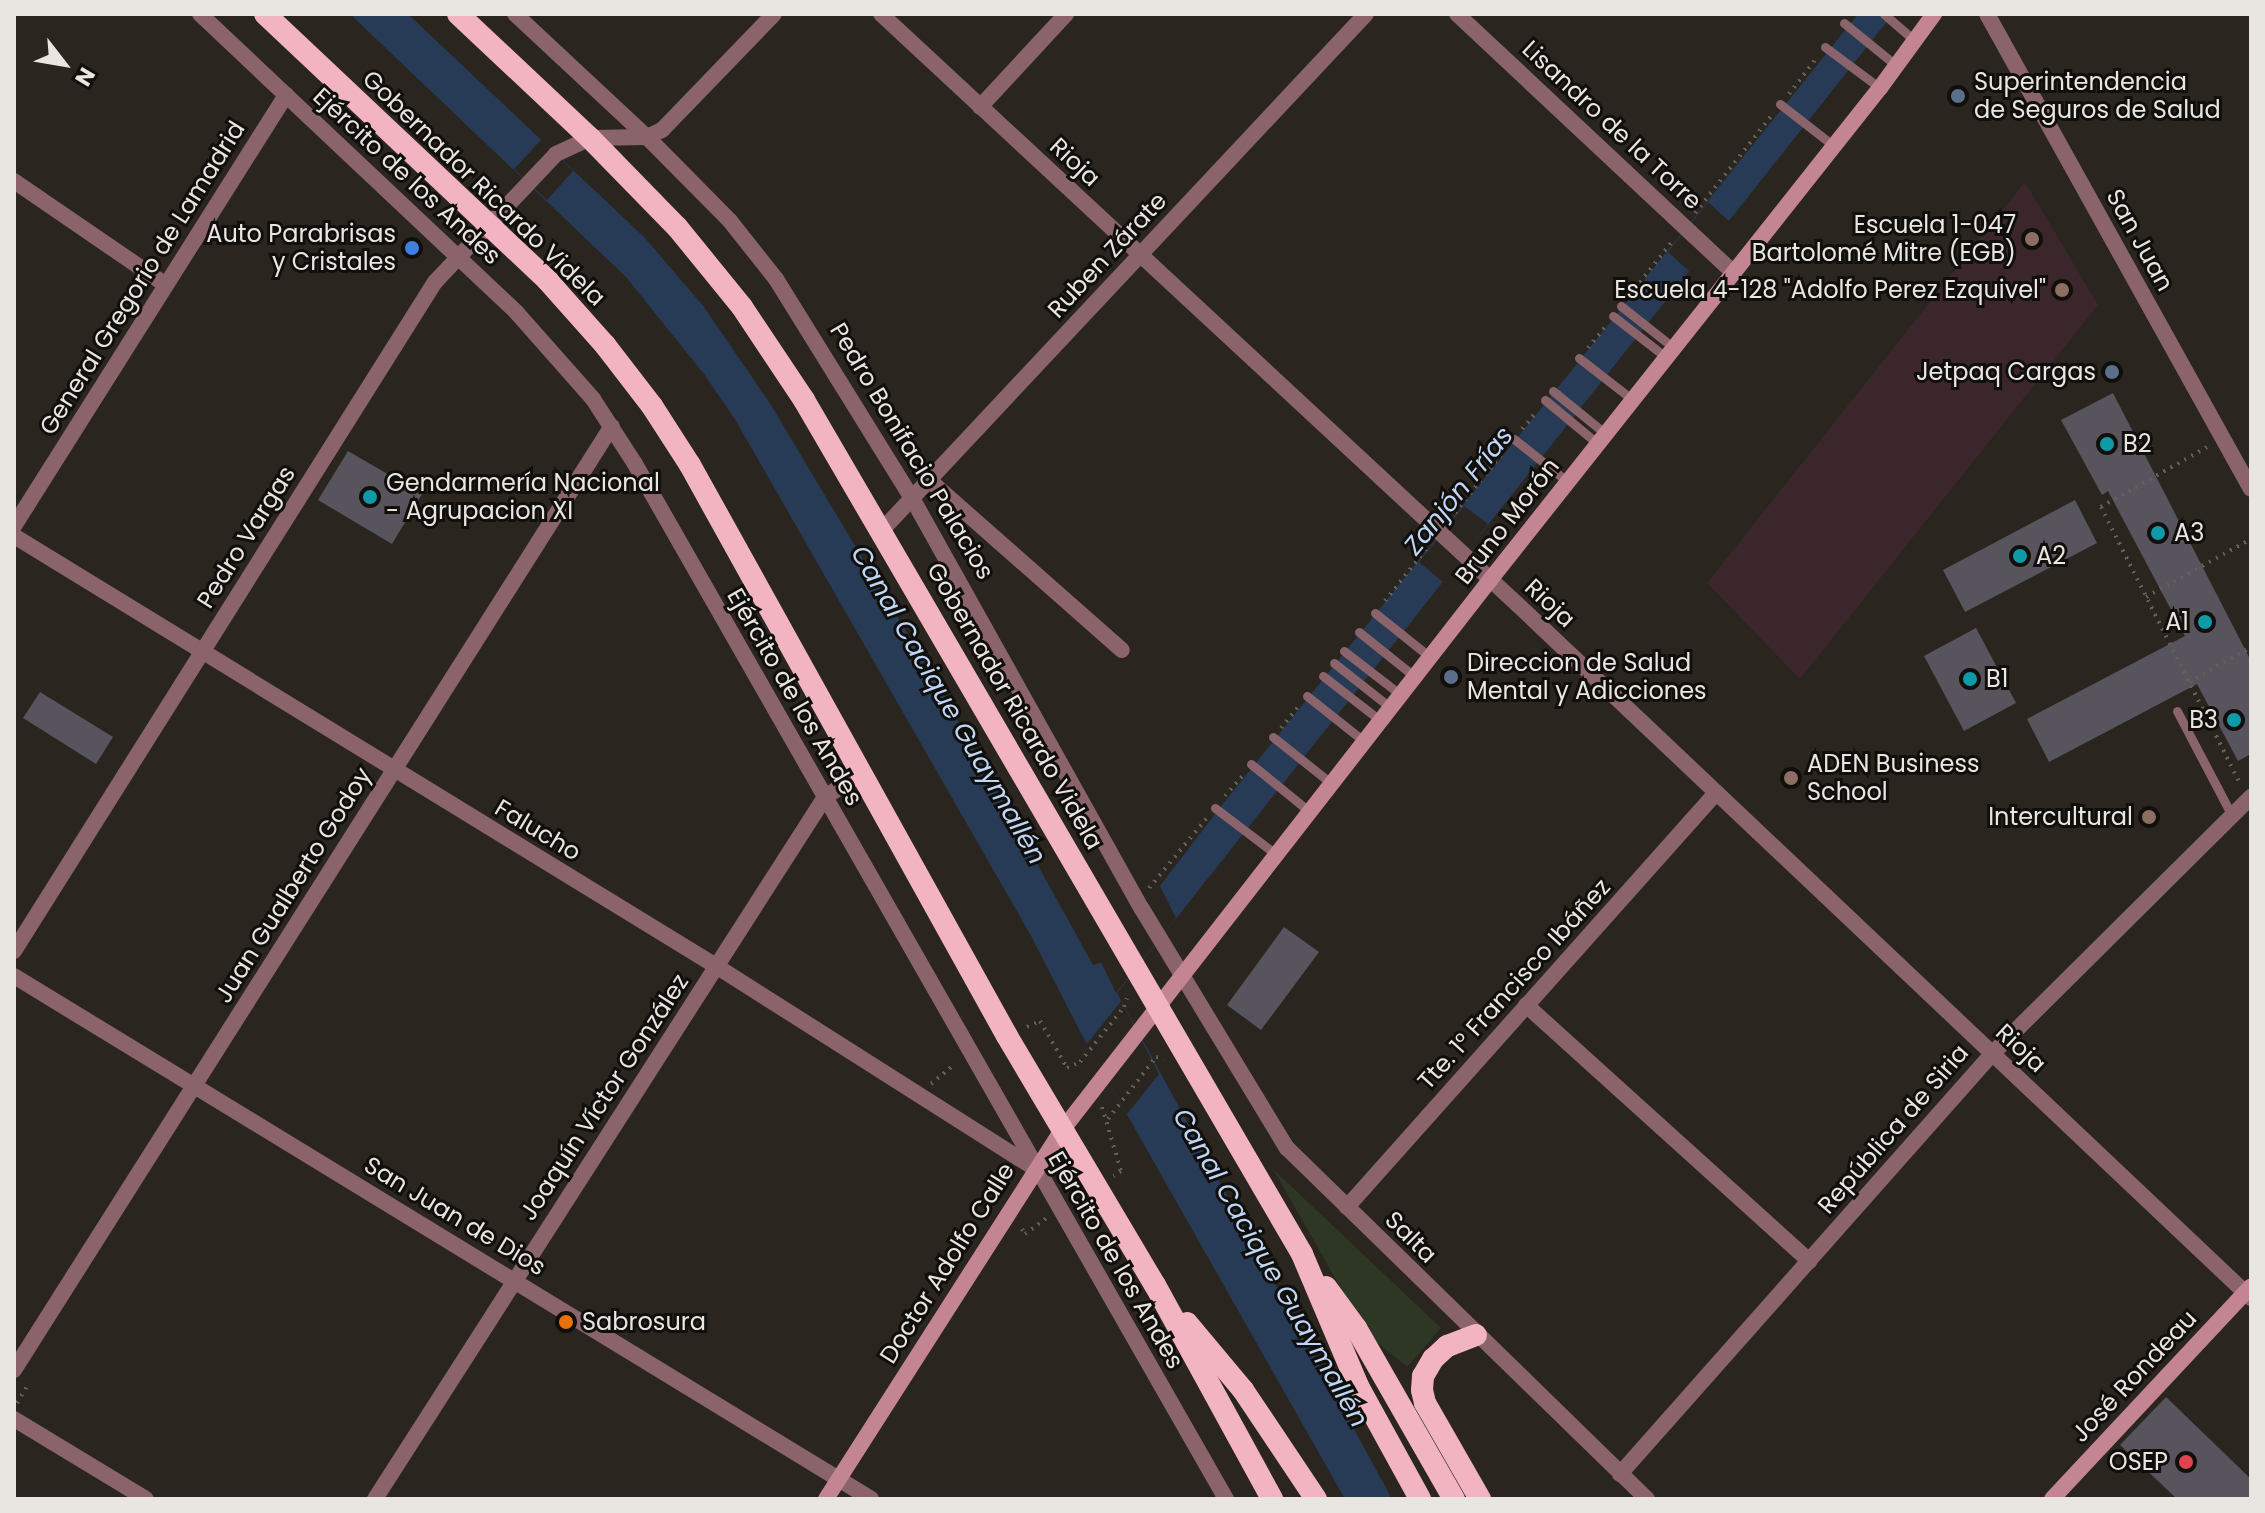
<!DOCTYPE html>
<html>
<head>
<meta charset="utf-8">
<style>
  body { margin:0 }
  #map { position:relative; width:2265px; height:1513px; overflow:hidden; background:#2a251e; font-family:Poppins,sans-serif }
  div>[style] { position:absolute }
  .education>* { inset:0; background:#3b272b }
  .green>* { inset:0; background:#2d3724 }
  .water>* { inset:0; background:#273b57 }
  .pier>* { inset:0; background:#2a251e }
  .building>* { inset:0; background:#57545d }
  .path>* { height:4px; margin-top:-2px; transform-origin:0; background:repeating-linear-gradient(90deg,#635f59 0 2px,transparent 0 8px) }
  .service>* { height:9px; margin:-4.5px; padding:0 4.5px; transform-origin:4.5px; border-radius:4.5px; background:#8a636b }
  .minor>* { height:16px; margin:-8px; padding:0 8px; transform-origin:8px; border-radius:8px; background:#8a636b }
  .tertiary>* { height:16px; margin:-8px; padding:0 8px; transform-origin:8px; border-radius:8px; background:#8a636b }
  .secondary>* { height:16px; margin:-8px; padding:0 8px; transform-origin:8px; border-radius:8px; background:#c38592 }
  .trunk>* { height:22px; margin:-11px; padding:0 11px; transform-origin:11px; border-radius:11px; background:#f2b4c1 }
  .dots>* { width:22px; height:22px; translate:-50% -50%; box-sizing:border-box; border:4px solid #110f0c; border-radius:50% }
  span { translate:-50% -50%; white-space:nowrap; text-align:center; line-height:1.15; -webkit-text-stroke:6px #110f0c; paint-order:stroke }
  .poi-label { font-size:24px; color:#e9e5e1 }
  .left { translate:0 -50%; text-align:left }
  .right { translate:-100% -50%; text-align:right }
  .street-label { font-size:24px; color:#e9e5e1 }
  .water-label { font-size:26px; color:#bfd6f7; font-style:italic }
  .frame { position:absolute; inset:0; border:16px solid #e9e5e1; pointer-events:none }
  .north { position:absolute; left:24px; top:24px; width:80px; height:80px; -webkit-text-stroke:6px #110f0c; paint-order:stroke; rotate:121deg; font-size:22px; font-weight:700; line-height:32px; text-align:center; color:#e9e5e1 }
  .north::after { content:''; display:block; margin:auto; width:28px; height:36px; background:#e9e5e1; clip-path:polygon(50% 0,100% 100%,50% 72%,0 100%) }
</style>
</head>
<body>
<div id="map">
  <div class="education">
    <div style="clip-path:polygon(2025px 182px,2098px 305px,1800px 679px,1707px 583px)"></div>
  </div>
  <div class="green">
    <div style="clip-path:polygon(1273px 1169px,1441px 1328px,1407px 1367px,1367px 1334px)"></div>
  </div>
  <div class="water">
    <div style="clip-path:polygon(350px 14px,408px 14px,645px 238px,704px 307px,771px 405px,941px 690px,1093px 965px,1102px 962px,1218px 810px,1858px 14px,1893px 14px,1117px 993px,1392px 1499px,1345px 1499px,1083px 1037px,1030px 934px,736px 421px,704px 374px,626px 277px)"></div>
  </div>
  <div class="pier">
    <div style="clip-path:polygon(541px 140px,573px 171px,547px 200px,514px 169px)"></div>
    <div style="clip-path:polygon(1708px 202px,1731px 223px,1691px 273px,1668px 252px)"></div>
    <div style="clip-path:polygon(1464px 506px,1488px 524px,1443px 582px,1419px 562px)"></div>
    <div style="clip-path:polygon(1160px 886px,1176px 918px,1116px 993px,1101px 962px)"></div>
    <div style="clip-path:polygon(1121px 1001px,1159px 1074px,1127px 1114px,1087px 1044px)"></div>
  </div>
  <div class="building">
    <div style="clip-path:polygon(2113px 393px,2251px 661px,2251px 754px,2238px 761px,2197px 684px,2049px 762px,2027px 719px,2185px 636px,2108px 491px,2102px 495px,2061px 420px)"></div>
    <div style="clip-path:polygon(348px 451px,422px 494px,392px 544px,318px 500px)"></div>
    <div style="clip-path:polygon(2075px 500px,2097px 543px,1965px 612px,1943px 570px)"></div>
    <div style="clip-path:polygon(1976px 628px,2016px 703px,1964px 731px,1924px 656px)"></div>
    <div style="clip-path:polygon(40px 692px,113px 737px,96px 764px,23px 718px)"></div>
    <div style="clip-path:polygon(1284px 927px,1319px 952px,1261px 1030px,1227px 1005px)"></div>
    <div style="clip-path:polygon(2166px 1397px,2251px 1479px,2251px 1499px,2177px 1499px,2120px 1445px)"></div>
  </div>
  <div class="path">
    <div style="left:1789px;top:94px;width:43px;rotate:-52.6deg"></div>
    <div style="left:1695px;top:213px;width:123px;rotate:-51.9deg"></div>
    <div style="left:1630px;top:295px;width:71px;rotate:-51.8deg"></div>
    <div style="left:1588px;top:348px;width:27px;rotate:-51deg"></div>
    <div style="left:1522px;top:429px;width:23px;rotate:-50deg"></div>
    <div style="left:2207px;top:447px;width:122px;rotate:150.5deg"></div>
    <div style="left:2101px;top:507px;width:309px;rotate:63.3deg"></div>
    <div style="left:1450px;top:519px;width:87px;rotate:-51.5deg"></div>
    <div style="left:2146px;top:597px;width:120px;rotate:-28.9deg"></div>
    <div style="left:1385px;top:601px;width:71px;rotate:-51.8deg"></div>
    <div style="left:2189px;top:682px;width:71px;rotate:-29.4deg"></div>
    <div style="left:1281px;top:728px;width:27px;rotate:-51deg"></div>
    <div style="left:1225px;top:796px;width:28px;rotate:-49deg"></div>
    <div style="left:1149px;top:888px;width:91px;rotate:-50.4deg"></div>
    <div style="left:1027px;top:1027px;width:14px;rotate:-25deg"></div>
    <div style="left:1040px;top:1021px;width:54px;rotate:60.1deg"></div>
    <div style="left:1067px;top:1068px;width:14px;rotate:-25deg"></div>
    <div style="left:1080px;top:1062px;width:70px;rotate:-51.3deg"></div>
    <div style="left:1124px;top:1007px;width:9px;rotate:-72deg"></div>
    <div style="left:931px;top:1084px;width:31px;rotate:-40deg"></div>
    <div style="left:1102px;top:1107px;width:67px;rotate:73.5deg"></div>
    <div style="left:1121px;top:1171px;width:9px;rotate:144deg"></div>
    <div style="left:1108px;top:1119px;width:78px;rotate:-52.3deg"></div>
    <div style="left:1156px;top:1057px;width:8px;rotate:14deg"></div>
    <div style="left:1022px;top:1229px;width:6px;rotate:59deg"></div>
    <div style="left:1025px;top:1234px;width:26px;rotate:-36deg"></div>
    <div style="left:17px;top:1403px;width:23px;rotate:-59deg"></div>
  </div>
  <div class="service">
    <div style="left:1884px;top:14px;width:41px;rotate:41.1deg"></div>
    <div style="left:1844px;top:23px;width:68px;rotate:39.1deg"></div>
    <div style="left:1825px;top:47px;width:69px;rotate:36.7deg"></div>
    <div style="left:1780px;top:104px;width:68px;rotate:37.9deg"></div>
    <div style="left:1621px;top:306px;width:68px;rotate:38.4deg"></div>
    <div style="left:1613px;top:316px;width:68px;rotate:37.9deg"></div>
    <div style="left:1579px;top:358px;width:68px;rotate:37.9deg"></div>
    <div style="left:1553px;top:391px;width:68px;rotate:39.1deg"></div>
    <div style="left:1545px;top:400px;width:69px;rotate:39.7deg"></div>
    <div style="left:1514px;top:439px;width:69px;rotate:38.5deg"></div>
    <div style="left:1375px;top:613px;width:70px;rotate:38.7deg"></div>
    <div style="left:1359px;top:632px;width:72px;rotate:38.8deg"></div>
    <div style="left:1344px;top:651px;width:72px;rotate:37.7deg"></div>
    <div style="left:1334px;top:663px;width:73px;rotate:38.3deg"></div>
    <div style="left:1323px;top:676px;width:73px;rotate:37.8deg"></div>
    <div style="left:1307px;top:696px;width:74px;rotate:38.4deg"></div>
    <div style="left:2177px;top:711px;width:116px;rotate:62.3deg"></div>
    <div style="left:1273px;top:737px;width:75px;rotate:38.5deg"></div>
    <div style="left:1251px;top:764px;width:76px;rotate:39.1deg"></div>
    <div style="left:1215px;top:808px;width:78px;rotate:37.2deg"></div>
  </div>
  <div class="minor">
    <div style="left:200px;top:14px;width:436px;rotate:43.3deg"></div>
    <div style="left:517px;top:313px;width:115px;rotate:48.5deg"></div>
    <div style="left:593px;top:399px;width:77px;rotate:57.1deg"></div>
    <div style="left:635px;top:464px;width:1192px;rotate:60.27deg"></div>
    <div style="left:515px;top:14px;width:180px;rotate:43deg"></div>
    <div style="left:647px;top:137px;width:118px;rotate:45.3deg"></div>
    <div style="left:730px;top:221px;width:74px;rotate:51.6deg"></div>
    <div style="left:776px;top:279px;width:258px;rotate:58.2deg"></div>
    <div style="left:912px;top:498px;width:471px;rotate:60.8deg"></div>
    <div style="left:1142px;top:909px;width:280px;rotate:58.8deg"></div>
    <div style="left:1287px;top:1148px;width:503px;rotate:44.27deg"></div>
    <div style="left:1457px;top:14px;width:379px;rotate:43.1deg"></div>
    <div style="left:980px;top:107px;width:127px;rotate:-47.2deg"></div>
    <div style="left:14px;top:181px;width:184px;rotate:34.4deg"></div>
    <div style="left:929px;top:480px;width:257px;rotate:41.4deg"></div>
    <div style="left:14px;top:526px;width:510px;rotate:-57.74deg"></div>
    <div style="left:883px;top:529px;width:706px;rotate:-46.84deg"></div>
    <div style="left:14px;top:536px;width:823px;rotate:31.49deg"></div>
    <div style="left:716px;top:966px;width:377px;rotate:32.4deg"></div>
    <div style="left:14px;top:976px;width:1004px;rotate:31.39deg"></div>
    <div style="left:1526px;top:1005px;width:382px;rotate:42.1deg"></div>
    <div style="left:1347px;top:1207px;width:555px;rotate:-48.29deg"></div>
    <div style="left:14px;top:1370px;width:1117px;rotate:-57.65deg"></div>
    <div style="left:14px;top:1419px;width:154px;rotate:31.2deg"></div>
    <div style="left:1620px;top:1474px;width:561px;rotate:-48.47deg"></div>
    <div style="left:1992px;top:1054px;width:365px;rotate:-44.8deg"></div>
    <div style="left:375px;top:1499px;width:834px;rotate:-57.34deg"></div>
    <div style="left:825px;top:797px;width:42px;rotate:-33.3deg"></div>
  </div>
  <div class="tertiary">
    <div style="left:881px;top:14px;width:868px;rotate:42.85deg"></div>
    <div style="left:1517px;top:604px;width:1010px;rotate:43.4deg"></div>
    <div style="left:1987px;top:14px;width:543px;rotate:60.94deg"></div>
    <div style="left:14px;top:951px;width:790px;rotate:-57.82deg"></div>
    <div style="left:435px;top:282px;width:176px;rotate:-46.6deg"></div>
    <div style="left:556px;top:154px;width:38px;rotate:-25deg"></div>
    <div style="left:590px;top:138px;width:57px;rotate:-1deg"></div>
    <div style="left:647px;top:137px;width:17px;rotate:-25deg"></div>
    <div style="left:662px;top:130px;width:161px;rotate:-46deg"></div>
  </div>
  <div class="secondary">
    <div style="left:826px;top:1499px;width:439px;rotate:-57.4deg"></div>
    <div style="left:1063px;top:1129px;width:696px;rotate:-52.13deg"></div>
    <div style="left:1490px;top:580px;width:628px;rotate:-51.6deg"></div>
    <div style="left:1880px;top:88px;width:92px;rotate:-53.9deg"></div>
    <div style="left:2052px;top:1499px;width:291px;rotate:-46.9deg"></div>
  </div>
  <div class="trunk">
    <div style="left:265px;top:14px;width:389px;rotate:43.3deg"></div>
    <div style="left:548px;top:281px;width:86px;rotate:48.3deg"></div>
    <div style="left:605px;top:345px;width:77px;rotate:52.4deg"></div>
    <div style="left:652px;top:406px;width:70px;rotate:57.2deg"></div>
    <div style="left:690px;top:465px;width:653px;rotate:60.96deg"></div>
    <div style="left:1007px;top:1036px;width:290px;rotate:59.3deg"></div>
    <div style="left:1155px;top:1285px;width:244px;rotate:61.3deg"></div>
    <div style="left:458px;top:14px;width:181px;rotate:43.2deg"></div>
    <div style="left:590px;top:138px;width:124px;rotate:45.7deg"></div>
    <div style="left:677px;top:227px;width:103px;rotate:50.9deg"></div>
    <div style="left:742px;top:307px;width:112px;rotate:56.3deg"></div>
    <div style="left:804px;top:400px;width:989px;rotate:59.75deg"></div>
    <div style="left:1302px;top:1254px;width:143px;rotate:67deg"></div>
    <div style="left:1358px;top:1386px;width:129px;rotate:61.2deg"></div>
    <div style="left:1326px;top:1287px;width:51px;rotate:53.8deg"></div>
    <div style="left:1356px;top:1328px;width:197px;rotate:60.2deg"></div>
    <div style="left:1187px;top:1323px;width:87px;rotate:50.1deg"></div>
    <div style="left:1243px;top:1390px;width:131px;rotate:56.2deg"></div>
    <div style="left:1476px;top:1335px;width:31px;rotate:159deg"></div>
    <div style="left:1447px;top:1346px;width:19px;rotate:137deg"></div>
    <div style="left:1433px;top:1359px;width:20px;rotate:120deg"></div>
    <div style="left:1423px;top:1376px;width:14px;rotate:94deg"></div>
    <div style="left:1422px;top:1390px;width:13px;rotate:77deg"></div>
    <div style="left:1425px;top:1403px;width:111px;rotate:60.2deg"></div>
  </div>
  <div class="dots">
    <div style="left:1958px;top:96px;background:#5c6f8a"></div>
    <div style="left:2032px;top:239px;background:#8d6e63"></div>
    <div style="left:412px;top:248px;background:#3f7fe0"></div>
    <div style="left:2062px;top:290px;background:#8d6e63"></div>
    <div style="left:2112px;top:372px;background:#5c6f8a"></div>
    <div style="left:2107px;top:444px;background:#0f9aa8"></div>
    <div style="left:370px;top:497px;background:#0f9aa8"></div>
    <div style="left:2158px;top:533px;background:#0f9aa8"></div>
    <div style="left:2020px;top:556px;background:#0f9aa8"></div>
    <div style="left:2205px;top:622px;background:#0f9aa8"></div>
    <div style="left:1451px;top:677px;background:#5c6f8a"></div>
    <div style="left:1970px;top:679px;background:#0f9aa8"></div>
    <div style="left:2234px;top:720px;background:#0f9aa8"></div>
    <div style="left:1791px;top:778px;background:#8d6e63"></div>
    <div style="left:2149px;top:817px;background:#8d6e63"></div>
    <div style="left:566px;top:1322px;background:#e8710a"></div>
    <div style="left:2186px;top:1462px;background:#e0444e"></div>
  </div>
  <div class="poi-label">
    <span class="left" style="left:1974px;top:96px">Superintendencia<br>de Seguros de Salud</span>
    <span class="right" style="left:2016px;top:239px">Escuela 1-047<br>Bartolomé Mitre (EGB)</span>
    <span class="right" style="left:396px;top:248px">Auto Parabrisas<br>y Cristales</span>
    <span class="right" style="left:2046px;top:290px">Escuela 4-128 "Adolfo Perez Ezquivel"</span>
    <span class="right" style="left:2096px;top:372px">Jetpaq Cargas</span>
    <span class="left" style="left:2123px;top:444px">B2</span>
    <span class="left" style="left:386px;top:497px">Gendarmería Nacional<br>- Agrupacion XI</span>
    <span class="left" style="left:2174px;top:533px">A3</span>
    <span class="left" style="left:2036px;top:556px">A2</span>
    <span class="right" style="left:2189px;top:622px">A1</span>
    <span class="left" style="left:1467px;top:677px">Direccion de Salud<br>Mental y Adicciones</span>
    <span class="left" style="left:1986px;top:679px">B1</span>
    <span class="right" style="left:2218px;top:720px">B3</span>
    <span class="left" style="left:1807px;top:778px">ADEN Business<br>School</span>
    <span class="right" style="left:2133px;top:817px">Intercultural</span>
    <span class="left" style="left:582px;top:1322px">Sabrosura</span>
    <span class="right" style="left:2168px;top:1462px">OSEP</span>
  </div>
  <div class="street-label">
    <span style="left:1612px;top:125px;rotate:43deg">Lisandro de la Torre</span>
    <span style="left:1075px;top:162px;rotate:43deg">Rioja</span>
    <span style="left:407px;top:176px;rotate:43deg">Ejército de los Andes</span>
    <span style="left:484px;top:188px;rotate:44deg">Gobernador Ricardo Videla</span>
    <span style="left:2140px;top:240px;rotate:61deg">San Juan</span>
    <span style="left:1107px;top:255px;rotate:-47deg">Ruben Zárate</span>
    <span style="left:142px;top:278px;rotate:-58deg">General Gregorio de Lamadrid</span>
    <span style="left:912px;top:451px;rotate:59deg">Pedro Bonifacio Palacios</span>
    <span style="left:1507px;top:521px;rotate:-52deg">Bruno Morón</span>
    <span style="left:246px;top:537px;rotate:-58deg">Pedro Vargas</span>
    <span style="left:1550px;top:603px;rotate:43deg">Rioja</span>
    <span style="left:795px;top:697px;rotate:60deg">Ejército de los Andes</span>
    <span style="left:1015px;top:706px;rotate:60deg">Gobernador Ricardo Videla</span>
    <span style="left:538px;top:830px;rotate:31deg">Falucho</span>
    <span style="left:293px;top:885px;rotate:-58deg">Juan Gualberto Godoy</span>
    <span style="left:1514px;top:984px;rotate:-48deg">Tte. 1° Francisco Ibáñez</span>
    <span style="left:2021px;top:1048px;rotate:43deg">Rioja</span>
    <span style="left:604px;top:1097px;rotate:-57deg">Joaquín Víctor González</span>
    <span style="left:1893px;top:1129px;rotate:-49deg">República de Siria</span>
    <span style="left:455px;top:1216px;rotate:31deg">San Juan de Dios</span>
    <span style="left:1411px;top:1237px;rotate:45deg">Salta</span>
    <span style="left:1116px;top:1260px;rotate:60deg">Ejército de los Andes</span>
    <span style="left:947px;top:1263px;rotate:-58deg">Doctor Adolfo Calle</span>
    <span style="left:2134px;top:1376px;rotate:-47deg">José Rondeau</span>
  </div>
  <div class="water-label">
    <span style="left:1459px;top:491px;rotate:-51deg">Zanjón Frías</span>
    <span style="left:948px;top:705px;rotate:60deg">Canal Cacique Guaymallén</span>
    <span style="left:1270px;top:1268px;rotate:60deg">Canal Cacique Guaymallén</span>
  </div>
  <div class="frame"></div>
  <div class="north">N</div>
</div>
</body>
</html>
